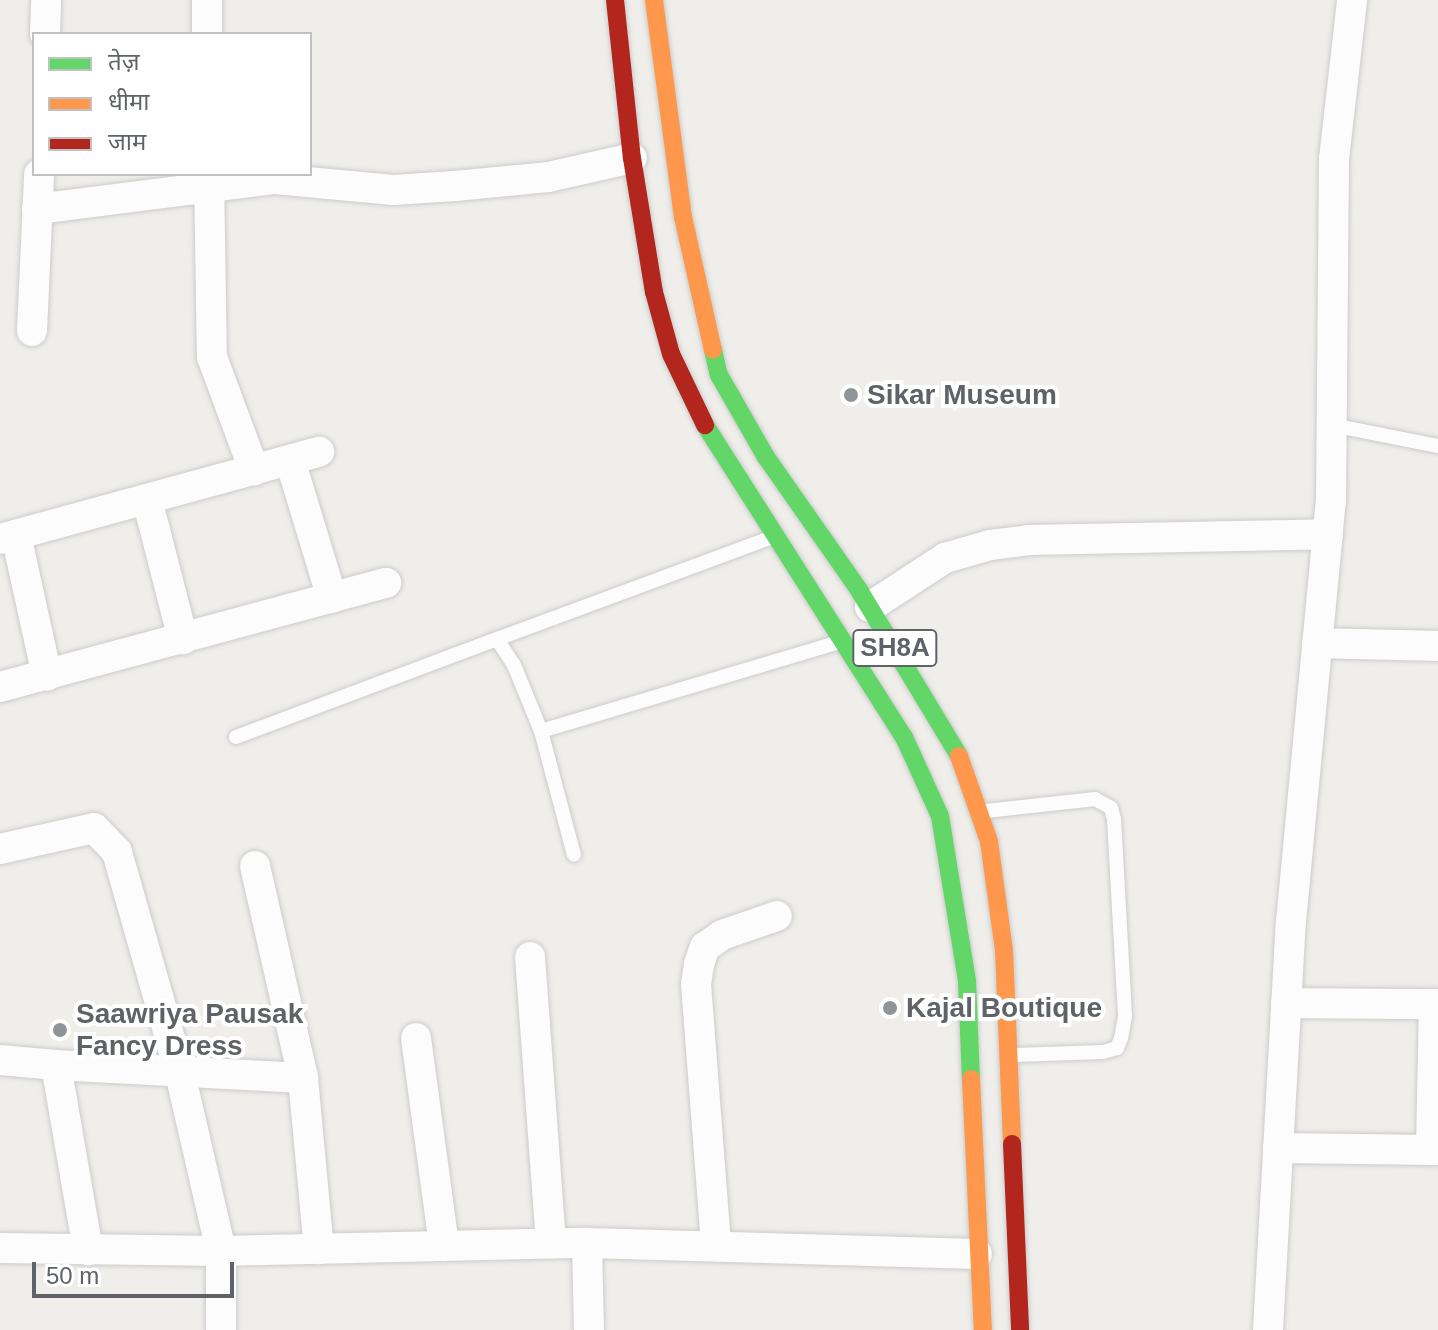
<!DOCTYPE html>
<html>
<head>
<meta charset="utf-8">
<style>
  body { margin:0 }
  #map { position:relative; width:1438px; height:1330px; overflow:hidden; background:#efeeea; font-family:Helvetica,"Noto Sans Devanagari",sans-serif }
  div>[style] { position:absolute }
  .roads { filter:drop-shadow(0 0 2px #cbcccc) drop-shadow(0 0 2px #cbcccc) }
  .lane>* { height:14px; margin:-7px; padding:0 7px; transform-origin:7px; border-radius:7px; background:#fdfcfc }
  .street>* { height:30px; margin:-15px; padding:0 15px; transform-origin:15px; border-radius:15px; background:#fdfcfc }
  .fast>* { height:18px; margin:-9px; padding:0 9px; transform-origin:9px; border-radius:9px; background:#63d668 }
  .slow>* { height:18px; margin:-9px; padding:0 9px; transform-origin:9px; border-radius:9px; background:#ff974d }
  .jam>* { height:18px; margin:-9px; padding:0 9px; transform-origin:9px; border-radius:9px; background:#b3261e }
  .dots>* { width:22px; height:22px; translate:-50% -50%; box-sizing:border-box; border:4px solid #fff; border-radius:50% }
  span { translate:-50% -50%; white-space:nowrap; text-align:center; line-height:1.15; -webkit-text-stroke:8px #fff; paint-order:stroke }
  .shield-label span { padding:2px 6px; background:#fff; border:2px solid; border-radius:6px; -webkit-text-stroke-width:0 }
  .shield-label { font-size:26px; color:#5f6368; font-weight:700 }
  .poi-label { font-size:28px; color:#5f6368; font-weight:700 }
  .left { translate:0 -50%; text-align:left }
  .legend { position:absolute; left:32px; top:32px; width:280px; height:144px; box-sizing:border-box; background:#fff; border:2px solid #bfc1c3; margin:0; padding:10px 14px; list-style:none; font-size:24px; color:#5f6368 }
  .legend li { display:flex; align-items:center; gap:16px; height:40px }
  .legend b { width:40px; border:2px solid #bfc1c3 }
  .scale { position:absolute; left:32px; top:1262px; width:202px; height:36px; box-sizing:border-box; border:4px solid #5f6368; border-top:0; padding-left:10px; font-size:24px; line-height:28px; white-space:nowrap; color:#5f6368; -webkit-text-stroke:6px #fff; paint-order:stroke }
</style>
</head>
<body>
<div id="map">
  <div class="roads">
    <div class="lane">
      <div style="left:1332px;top:425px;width:108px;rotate:11.2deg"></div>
      <div style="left:497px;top:639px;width:291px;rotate:-20.3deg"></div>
      <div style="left:541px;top:731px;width:308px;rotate:-16.6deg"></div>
      <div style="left:236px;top:737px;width:279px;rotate:-20.6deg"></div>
      <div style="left:497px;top:639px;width:31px;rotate:57deg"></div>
      <div style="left:514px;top:665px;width:71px;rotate:67.8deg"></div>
      <div style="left:541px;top:731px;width:128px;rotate:75.1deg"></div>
      <div style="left:986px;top:811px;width:110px;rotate:-6.3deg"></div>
      <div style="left:1095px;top:799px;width:18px;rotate:29deg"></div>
      <div style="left:1111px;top:808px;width:11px;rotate:75deg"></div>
      <div style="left:1114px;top:819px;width:197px;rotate:86.8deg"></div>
      <div style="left:1125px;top:1016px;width:22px;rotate:100deg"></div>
      <div style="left:1121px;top:1038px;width:11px;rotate:112deg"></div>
      <div style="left:1117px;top:1048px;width:15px;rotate:164deg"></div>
      <div style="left:1103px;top:1052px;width:89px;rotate:178.1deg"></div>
    </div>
    <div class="street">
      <div style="left:207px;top:0;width:34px;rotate:90deg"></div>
      <div style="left:45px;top:34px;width:34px;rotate:-88deg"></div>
      <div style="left:209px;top:174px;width:183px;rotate:89.1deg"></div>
      <div style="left:212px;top:357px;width:121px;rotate:69.6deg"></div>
      <div style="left:37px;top:209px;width:240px;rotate:-7.2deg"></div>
      <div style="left:275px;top:179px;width:119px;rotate:5.3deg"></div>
      <div style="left:393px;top:190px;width:62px;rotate:-3.7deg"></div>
      <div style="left:455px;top:186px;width:93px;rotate:-5.5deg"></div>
      <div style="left:548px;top:177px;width:86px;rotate:-12.7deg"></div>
      <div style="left:32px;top:331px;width:157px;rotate:-87.4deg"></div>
      <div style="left:290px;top:460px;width:144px;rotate:73.1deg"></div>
      <div style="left:147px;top:499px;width:145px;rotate:75.6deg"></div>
      <div style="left:16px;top:535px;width:144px;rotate:77.6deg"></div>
      <div style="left:0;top:539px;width:331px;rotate:-15.3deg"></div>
      <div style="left:870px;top:607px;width:90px;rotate:-33.2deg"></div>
      <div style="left:945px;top:558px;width:47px;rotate:-16.1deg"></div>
      <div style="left:990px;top:545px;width:38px;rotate:-7deg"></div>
      <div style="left:1028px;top:540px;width:300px;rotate:-1.1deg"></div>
      <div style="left:1317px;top:643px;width:121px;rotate:1.4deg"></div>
      <div style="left:0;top:687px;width:400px;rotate:-15.1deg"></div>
      <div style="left:0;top:849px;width:96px;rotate:-12.6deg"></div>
      <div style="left:94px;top:828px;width:33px;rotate:46deg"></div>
      <div style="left:117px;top:852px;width:226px;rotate:74.1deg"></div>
      <div style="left:179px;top:1069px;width:187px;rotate:77deg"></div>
      <div style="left:221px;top:1251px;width:79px;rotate:90deg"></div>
      <div style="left:255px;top:866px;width:217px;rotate:77.2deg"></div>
      <div style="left:303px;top:1078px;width:172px;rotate:84.7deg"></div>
      <div style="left:530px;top:957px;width:287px;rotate:85.8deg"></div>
      <div style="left:1286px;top:1003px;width:148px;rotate:0.4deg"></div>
      <div style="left:1434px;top:1004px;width:146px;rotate:91.2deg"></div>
      <div style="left:416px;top:1038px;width:210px;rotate:82.3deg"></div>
      <div style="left:0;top:1060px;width:56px;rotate:5.1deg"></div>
      <div style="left:56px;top:1065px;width:188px;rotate:80.2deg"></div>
      <div style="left:56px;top:1065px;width:247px;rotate:3deg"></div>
      <div style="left:1278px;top:1148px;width:160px;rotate:0.7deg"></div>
      <div style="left:587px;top:1243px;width:87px;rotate:88.7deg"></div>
      <div style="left:716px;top:1244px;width:261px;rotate:-94.4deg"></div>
      <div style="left:696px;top:984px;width:20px;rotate:-81deg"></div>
      <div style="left:699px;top:964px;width:18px;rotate:-71deg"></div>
      <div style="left:705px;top:947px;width:21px;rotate:-35deg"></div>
      <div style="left:722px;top:935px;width:58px;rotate:-19.1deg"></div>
      <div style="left:0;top:1248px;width:221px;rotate:0.8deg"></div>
      <div style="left:221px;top:1251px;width:366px;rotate:-1.3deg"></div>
      <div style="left:587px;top:1243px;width:390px;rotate:1.6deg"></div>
      <div style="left:1268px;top:1330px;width:409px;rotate:-86.8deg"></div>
      <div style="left:1291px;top:922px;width:422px;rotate:-84.6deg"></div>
      <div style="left:1331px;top:502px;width:343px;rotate:-89.5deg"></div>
      <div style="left:1334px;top:159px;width:160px;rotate:-83.5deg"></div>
    </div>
    <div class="fast">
      <div style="left:713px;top:350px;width:26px;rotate:77deg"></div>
      <div style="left:719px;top:375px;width:95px;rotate:60.2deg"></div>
      <div style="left:766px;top:457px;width:162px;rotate:55deg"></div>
      <div style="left:859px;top:590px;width:194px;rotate:58.9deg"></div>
      <div style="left:705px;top:425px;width:370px;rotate:57.5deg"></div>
      <div style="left:904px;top:737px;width:87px;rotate:65.5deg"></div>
      <div style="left:940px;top:816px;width:167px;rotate:80.7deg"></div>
      <div style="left:967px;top:981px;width:98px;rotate:87.7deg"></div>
    </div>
    <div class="slow">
      <div style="left:654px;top:0;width:219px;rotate:82.4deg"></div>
      <div style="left:683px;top:217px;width:136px;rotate:77.3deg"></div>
      <div style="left:959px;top:756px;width:90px;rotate:70.6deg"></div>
      <div style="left:989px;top:841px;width:110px;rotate:82.2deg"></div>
      <div style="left:1004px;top:950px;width:194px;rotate:87.6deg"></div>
      <div style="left:971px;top:1079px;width:251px;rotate:87.3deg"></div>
    </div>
    <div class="jam">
      <div style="left:615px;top:0;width:159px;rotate:83.9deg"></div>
      <div style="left:632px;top:158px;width:136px;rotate:80.7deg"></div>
      <div style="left:654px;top:292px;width:64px;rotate:74.7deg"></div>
      <div style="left:671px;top:354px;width:79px;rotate:64.4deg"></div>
      <div style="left:1012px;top:1144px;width:186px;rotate:87.5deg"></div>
    </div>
  </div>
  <div class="dots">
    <div style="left:851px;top:395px;background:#919496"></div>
    <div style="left:890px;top:1008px;background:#919496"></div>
    <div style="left:60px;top:1030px;background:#919496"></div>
  </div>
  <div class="shield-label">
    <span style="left:895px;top:648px">SH8A</span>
  </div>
  <div class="poi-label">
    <span class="left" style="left:867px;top:395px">Sikar Museum</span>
    <span class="left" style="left:906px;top:1008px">Kajal Boutique</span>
    <span class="left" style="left:76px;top:1030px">Saawriya Pausak<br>Fancy Dress</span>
  </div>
  <ul class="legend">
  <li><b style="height:10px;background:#63d668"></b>तेज़</li>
  <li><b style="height:10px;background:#ff974d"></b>धीमा</li>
  <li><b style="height:10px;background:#b3261e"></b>जाम</li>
  </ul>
  <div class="scale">50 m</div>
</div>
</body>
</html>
